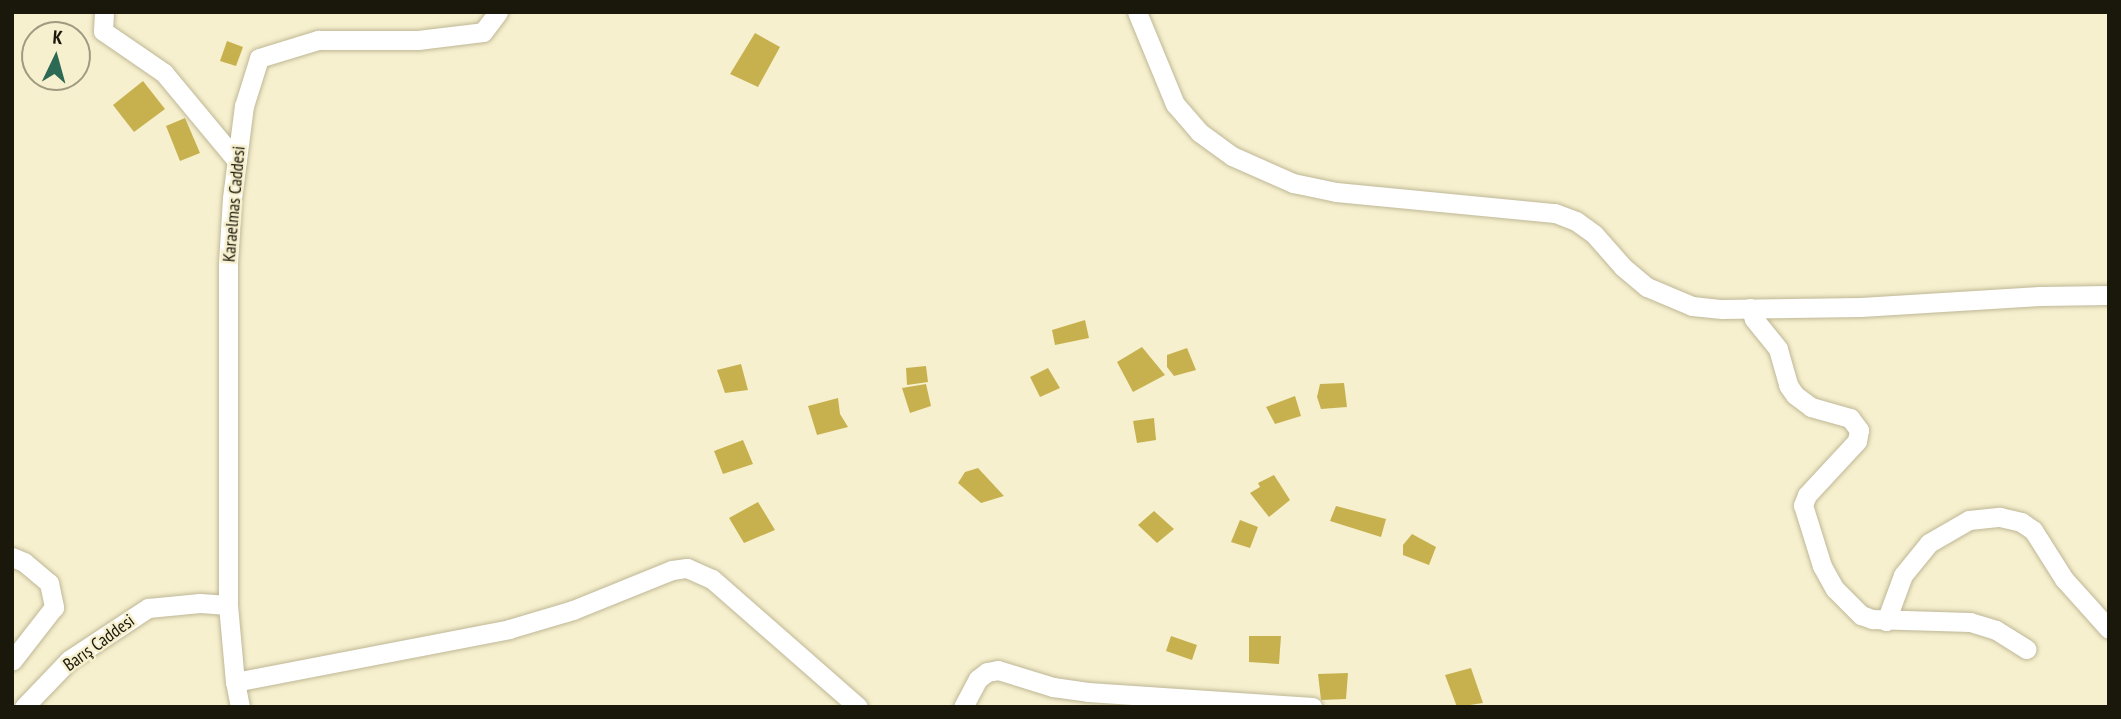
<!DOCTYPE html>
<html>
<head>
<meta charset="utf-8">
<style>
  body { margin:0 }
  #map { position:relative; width:2121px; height:719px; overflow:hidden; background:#f7f0ce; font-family:"PT Sans Narrow",sans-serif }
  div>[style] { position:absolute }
  .building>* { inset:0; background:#c7b14e }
  .roads { filter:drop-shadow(0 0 2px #beb796) drop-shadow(0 0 2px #beb796) }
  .street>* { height:19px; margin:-9.5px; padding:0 9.5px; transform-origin:9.5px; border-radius:9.5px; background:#fff }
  span { translate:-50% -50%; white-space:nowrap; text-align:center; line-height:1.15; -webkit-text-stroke:5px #f7f0ce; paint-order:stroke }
  .street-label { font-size:18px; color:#1a180b }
  .frame { position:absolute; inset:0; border:14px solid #1a180b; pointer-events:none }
  .north { position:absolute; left:21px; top:21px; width:70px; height:70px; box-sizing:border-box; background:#f7f0ce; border:2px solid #9f9a80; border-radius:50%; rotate:5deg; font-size:19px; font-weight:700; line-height:28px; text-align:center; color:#1a180b }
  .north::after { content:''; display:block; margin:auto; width:24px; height:32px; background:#2c6a56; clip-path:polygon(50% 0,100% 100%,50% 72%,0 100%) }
</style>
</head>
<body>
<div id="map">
  <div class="building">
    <div style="clip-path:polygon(755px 33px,780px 47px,758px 87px,730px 74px)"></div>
    <div style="clip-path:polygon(227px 41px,243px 47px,236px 66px,220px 61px)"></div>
    <div style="clip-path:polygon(143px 81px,165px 109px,134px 132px,113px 105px)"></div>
    <div style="clip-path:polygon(185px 118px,200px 153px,180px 161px,166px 126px)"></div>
    <div style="clip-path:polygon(1085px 320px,1089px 338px,1055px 345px,1052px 330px)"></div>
    <div style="clip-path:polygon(1142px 347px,1165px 375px,1133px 392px,1117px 362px)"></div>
    <div style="clip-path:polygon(1187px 348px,1196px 370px,1174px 376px,1167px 367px,1167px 355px)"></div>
    <div style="clip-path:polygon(741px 364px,748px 390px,725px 393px,717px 370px)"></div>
    <div style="clip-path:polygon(926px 366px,928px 382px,907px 385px,906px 368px)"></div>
    <div style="clip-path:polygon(1048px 368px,1060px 388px,1040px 397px,1030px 377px)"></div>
    <div style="clip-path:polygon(1344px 383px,1347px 407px,1321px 409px,1317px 397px,1320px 384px)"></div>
    <div style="clip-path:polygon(926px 384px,931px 406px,910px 413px,902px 388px)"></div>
    <div style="clip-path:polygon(1295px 396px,1301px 416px,1275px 424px,1266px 407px)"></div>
    <div style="clip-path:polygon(838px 398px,840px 414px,848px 427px,817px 435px,808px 406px)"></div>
    <div style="clip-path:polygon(1154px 418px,1156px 440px,1137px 443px,1133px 421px)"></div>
    <div style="clip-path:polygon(743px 440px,753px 464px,723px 474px,714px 451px)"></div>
    <div style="clip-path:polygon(978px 468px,1004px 496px,981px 503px,958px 483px,965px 472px)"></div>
    <div style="clip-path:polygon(1274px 475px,1290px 500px,1269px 517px,1250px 493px,1260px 487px,1258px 483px)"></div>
    <div style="clip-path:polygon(758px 502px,775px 530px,744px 543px,729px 518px)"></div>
    <div style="clip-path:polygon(1336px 506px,1386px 519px,1381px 537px,1330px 521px)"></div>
    <div style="clip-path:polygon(1154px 511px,1174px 529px,1157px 543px,1138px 525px)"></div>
    <div style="clip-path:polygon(1240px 520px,1258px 527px,1250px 548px,1231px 542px)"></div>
    <div style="clip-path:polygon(1412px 534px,1436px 547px,1429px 565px,1403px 555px,1403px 545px)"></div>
    <div style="clip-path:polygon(1171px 636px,1197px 645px,1192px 660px,1166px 651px)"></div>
    <div style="clip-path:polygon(1249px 636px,1281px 636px,1279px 664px,1249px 662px)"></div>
    <div style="clip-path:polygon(1471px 668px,1483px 703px,1457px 707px,1445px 675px)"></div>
    <div style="clip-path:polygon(1348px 673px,1346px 699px,1321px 700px,1318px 674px)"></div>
  </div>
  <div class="roads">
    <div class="street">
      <div style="left:104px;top:12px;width:19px;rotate:93deg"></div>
      <div style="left:103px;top:31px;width:74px;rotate:34.5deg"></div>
      <div style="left:164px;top:73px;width:114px;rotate:50.3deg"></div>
      <div style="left:1137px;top:12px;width:100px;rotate:67.6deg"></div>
      <div style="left:1175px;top:104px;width:37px;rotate:49deg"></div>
      <div style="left:1199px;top:132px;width:41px;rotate:36deg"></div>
      <div style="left:1232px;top:156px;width:67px;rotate:23.9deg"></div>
      <div style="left:1293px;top:183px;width:44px;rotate:11.8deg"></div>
      <div style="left:1336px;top:192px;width:220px;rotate:5.5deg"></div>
      <div style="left:1555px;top:213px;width:22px;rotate:21deg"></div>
      <div style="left:1576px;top:221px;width:22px;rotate:36deg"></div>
      <div style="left:1594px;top:234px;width:44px;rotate:48.7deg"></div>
      <div style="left:1623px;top:267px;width:31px;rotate:40deg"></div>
      <div style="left:1647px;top:287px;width:49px;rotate:22.9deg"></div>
      <div style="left:1692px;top:306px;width:30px;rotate:6deg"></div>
      <div style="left:1722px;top:309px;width:139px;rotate:-0.8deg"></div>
      <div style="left:1861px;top:307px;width:179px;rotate:-3.5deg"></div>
      <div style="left:2040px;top:296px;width:69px;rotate:-0.8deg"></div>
      <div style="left:1750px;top:308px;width:12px;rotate:70deg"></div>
      <div style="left:1754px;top:319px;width:38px;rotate:51deg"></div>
      <div style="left:1778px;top:349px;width:37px;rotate:74deg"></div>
      <div style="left:1788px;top:385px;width:12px;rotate:55deg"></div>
      <div style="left:1795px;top:395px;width:20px;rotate:37deg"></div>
      <div style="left:1811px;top:407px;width:41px;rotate:15.8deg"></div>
      <div style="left:1850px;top:418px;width:15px;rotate:53deg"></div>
      <div style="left:1859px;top:430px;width:11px;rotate:100deg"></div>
      <div style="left:1857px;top:441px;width:74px;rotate:132.8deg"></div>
      <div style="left:1807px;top:495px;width:11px;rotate:112deg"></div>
      <div style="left:1803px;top:505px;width:64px;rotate:72.7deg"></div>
      <div style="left:1822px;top:566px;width:26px;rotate:61deg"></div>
      <div style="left:1835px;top:589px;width:37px;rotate:45deg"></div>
      <div style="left:1861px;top:615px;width:12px;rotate:20deg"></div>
      <div style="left:1872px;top:619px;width:98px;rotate:1.8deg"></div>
      <div style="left:1970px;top:622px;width:27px;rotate:17deg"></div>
      <div style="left:1996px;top:630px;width:36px;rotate:32deg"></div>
      <div style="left:12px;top:557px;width:13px;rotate:23deg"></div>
      <div style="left:24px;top:562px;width:33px;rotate:40deg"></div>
      <div style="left:49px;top:583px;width:25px;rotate:78deg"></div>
      <div style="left:54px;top:607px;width:68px;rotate:127.9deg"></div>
      <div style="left:1886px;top:621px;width:49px;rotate:-69.7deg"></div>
      <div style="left:1903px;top:575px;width:41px;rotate:-50.9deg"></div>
      <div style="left:1929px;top:543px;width:46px;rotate:-29.9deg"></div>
      <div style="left:1969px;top:520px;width:31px;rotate:-6deg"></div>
      <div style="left:2000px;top:517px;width:22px;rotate:13deg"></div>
      <div style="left:2021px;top:522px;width:14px;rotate:34deg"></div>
      <div style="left:2033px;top:530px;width:58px;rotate:57.7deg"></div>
      <div style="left:2064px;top:579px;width:67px;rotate:48deg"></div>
      <div style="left:235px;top:682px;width:279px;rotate:-10.9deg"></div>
      <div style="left:509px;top:629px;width:67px;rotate:-16.5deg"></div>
      <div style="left:573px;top:610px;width:107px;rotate:-22deg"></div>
      <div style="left:672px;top:570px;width:15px;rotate:-8deg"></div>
      <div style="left:687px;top:568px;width:27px;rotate:24deg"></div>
      <div style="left:712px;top:579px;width:194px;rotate:41.2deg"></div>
      <div style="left:24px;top:707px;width:65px;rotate:-46.2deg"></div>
      <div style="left:69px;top:660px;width:95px;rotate:-33.4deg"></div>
      <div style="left:148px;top:608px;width:52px;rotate:-5.5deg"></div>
      <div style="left:200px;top:603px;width:28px;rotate:4deg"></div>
      <div style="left:240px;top:707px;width:25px;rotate:-101deg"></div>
      <div style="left:235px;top:682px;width:77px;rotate:-95.2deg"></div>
      <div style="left:228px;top:605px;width:342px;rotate:-90deg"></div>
      <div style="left:228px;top:263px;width:65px;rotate:-86.5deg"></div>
      <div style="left:232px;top:198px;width:93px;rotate:-82.6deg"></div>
      <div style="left:244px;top:106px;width:50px;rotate:-72.6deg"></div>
      <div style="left:259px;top:58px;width:62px;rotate:-17deg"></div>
      <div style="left:318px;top:40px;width:100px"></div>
      <div style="left:418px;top:40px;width:65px;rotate:-7deg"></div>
      <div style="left:483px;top:32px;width:25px;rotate:-53deg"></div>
      <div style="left:963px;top:707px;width:32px;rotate:-62deg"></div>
      <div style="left:978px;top:679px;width:11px;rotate:-38deg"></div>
      <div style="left:987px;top:672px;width:11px;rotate:-10deg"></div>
      <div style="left:998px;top:670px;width:58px;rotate:17.2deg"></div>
      <div style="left:1053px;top:687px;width:35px;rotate:8deg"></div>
      <div style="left:1088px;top:692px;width:225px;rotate:3.8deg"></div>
    </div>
  </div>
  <div class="street-label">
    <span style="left:234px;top:204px;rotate:-85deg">Karaelmas Caddesi</span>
    <span style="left:99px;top:643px;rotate:-36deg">Barış Caddesi</span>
  </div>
  <div class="frame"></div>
  <div class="north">K</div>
</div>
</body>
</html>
